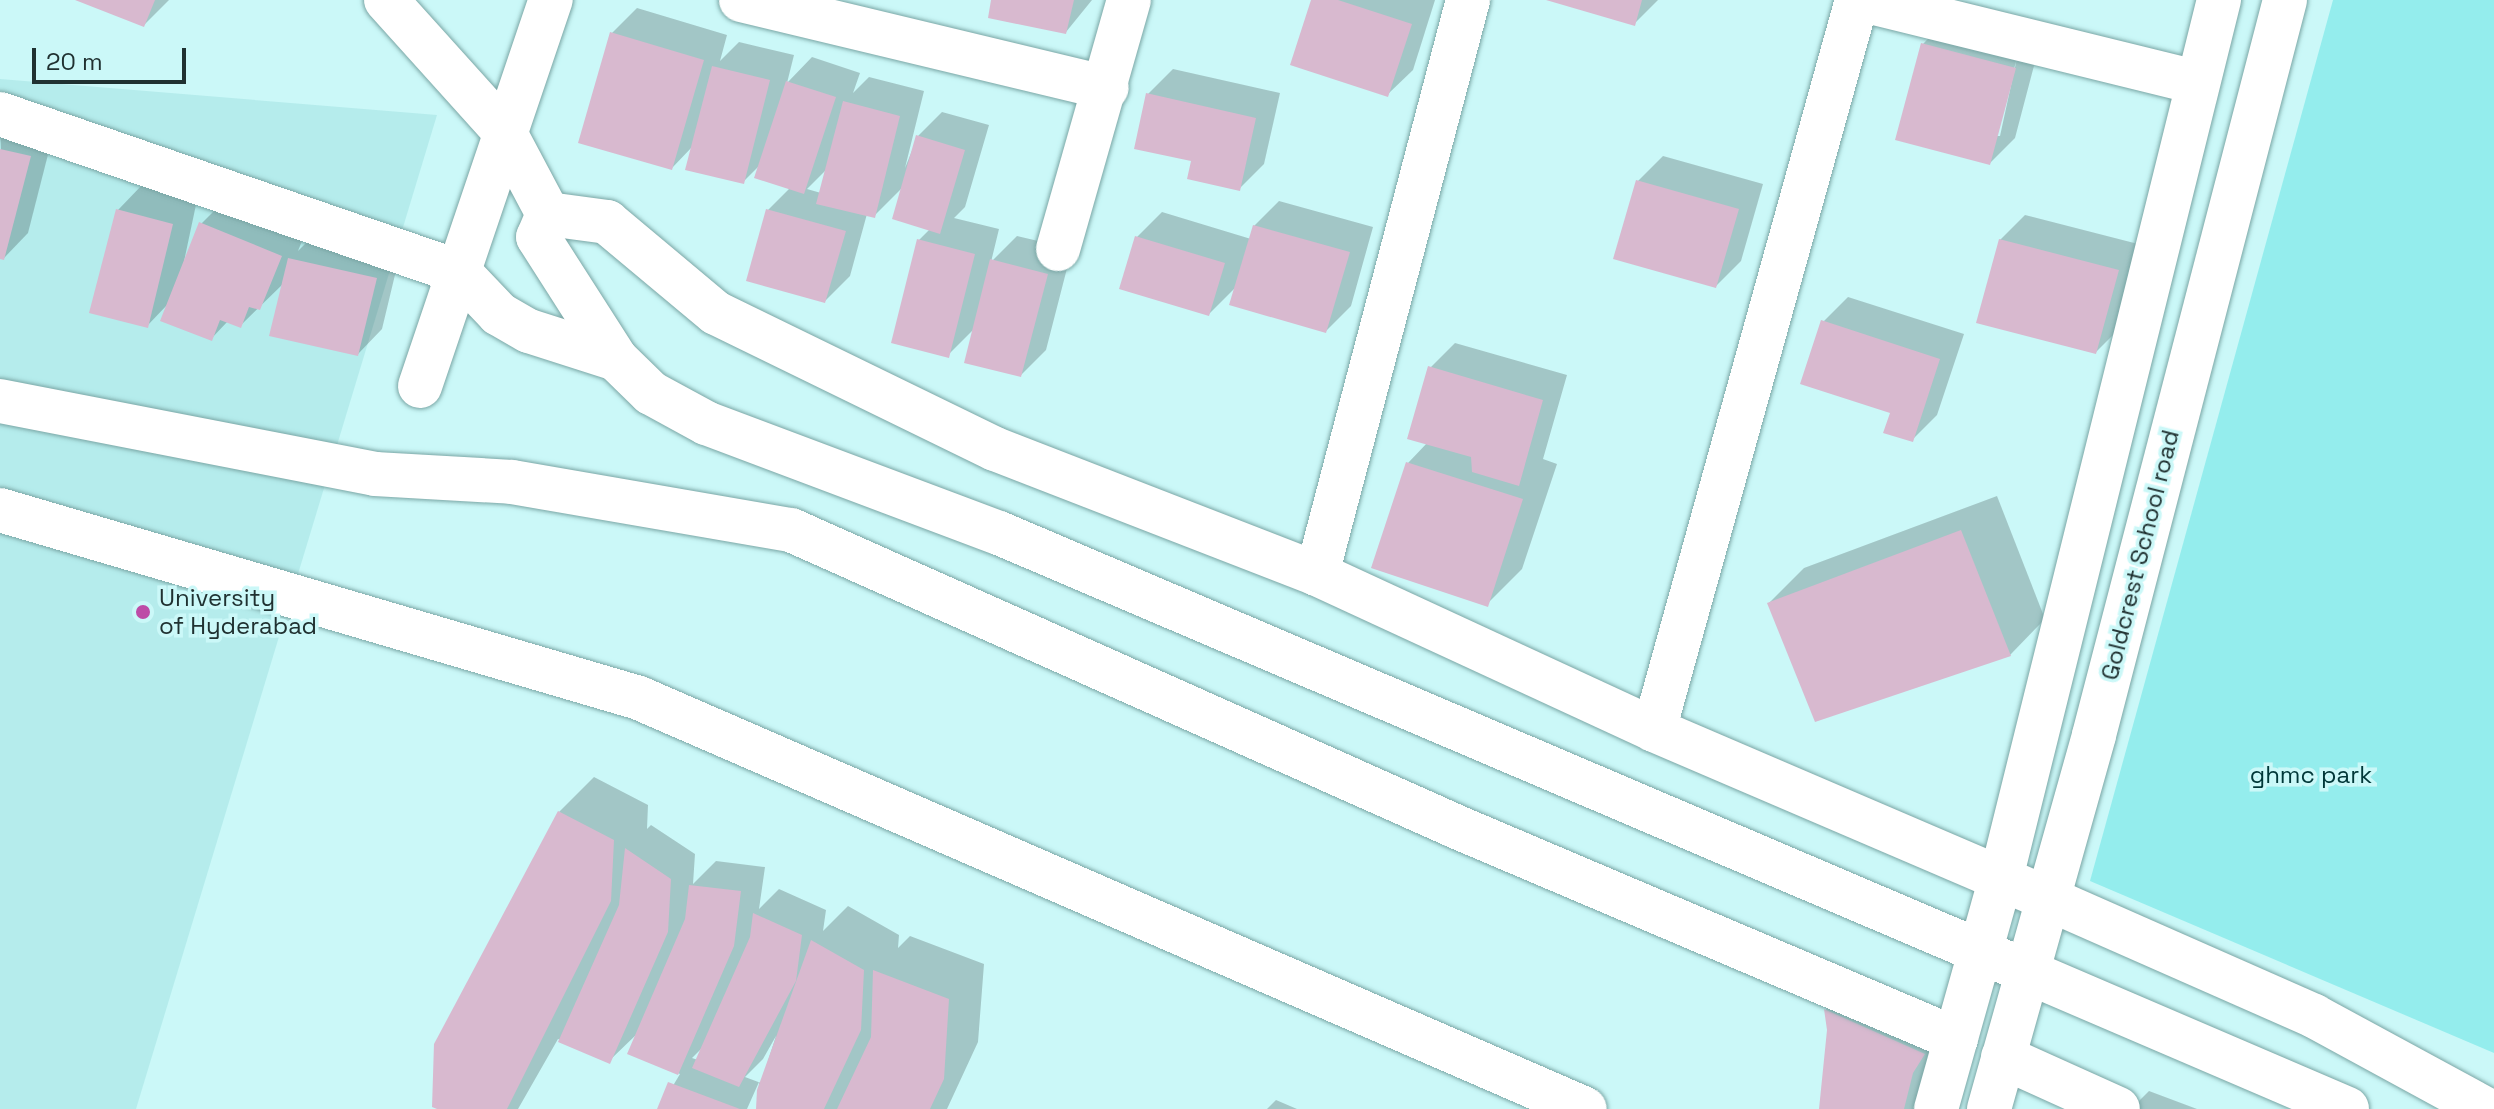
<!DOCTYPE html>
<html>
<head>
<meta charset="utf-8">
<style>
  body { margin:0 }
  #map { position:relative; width:2494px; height:1109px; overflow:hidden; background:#cbf8f8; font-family:"Space Grotesk",sans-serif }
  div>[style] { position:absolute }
  .built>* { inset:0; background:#b5ecec }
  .green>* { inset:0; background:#94eded }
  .shadow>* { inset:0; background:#0003 }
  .building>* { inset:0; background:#d8b9cf }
  .roads { filter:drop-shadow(0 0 2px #7aa6a5) drop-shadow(0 0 2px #7aa6a5) }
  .minor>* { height:44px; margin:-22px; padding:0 22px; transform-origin:22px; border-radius:22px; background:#fff }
  .tertiary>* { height:44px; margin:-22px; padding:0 22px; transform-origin:22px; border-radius:22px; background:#fff }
  .dots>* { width:22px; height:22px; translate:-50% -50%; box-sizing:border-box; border:4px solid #cbf8f8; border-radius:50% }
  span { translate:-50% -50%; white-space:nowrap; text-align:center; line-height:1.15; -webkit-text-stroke:7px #cbf8f8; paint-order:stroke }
  .street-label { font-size:24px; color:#203131 }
  .poi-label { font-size:24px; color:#203131 }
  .left { translate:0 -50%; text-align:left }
  .park-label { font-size:24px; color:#003738 }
  .scale { position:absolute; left:32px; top:48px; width:154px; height:36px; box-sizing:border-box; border:4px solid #203131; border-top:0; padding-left:10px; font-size:24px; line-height:28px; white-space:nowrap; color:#203131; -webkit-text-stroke:6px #cbf8f8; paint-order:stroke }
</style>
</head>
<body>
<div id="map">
  <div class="built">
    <div style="clip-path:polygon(0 79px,437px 115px,136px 1109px,0 1109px)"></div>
  </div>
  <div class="green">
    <div style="clip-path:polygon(2333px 0,2494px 0,2494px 1053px,2090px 881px)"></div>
  </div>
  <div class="shadow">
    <div style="clip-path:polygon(80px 0,169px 0,144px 25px)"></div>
    <div style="clip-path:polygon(993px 0,1092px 0,1066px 32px)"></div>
    <div style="clip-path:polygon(1313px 0,1435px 0,1413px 70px,1388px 94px)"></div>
    <div style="clip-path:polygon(1551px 0,1658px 0,1634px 24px)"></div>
    <div style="clip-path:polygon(evenodd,637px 8px,727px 35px,720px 61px,739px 42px,794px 55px,787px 83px,812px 57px,860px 73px,853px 93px,869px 77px,924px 91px,905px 168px,918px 136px,942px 112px,989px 125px,965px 207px,954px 218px,999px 229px,991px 262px,1017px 236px,1072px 249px,1046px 350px,1021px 375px,974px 329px,948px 355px,919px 240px,930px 229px,903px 187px,874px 216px,867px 214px,850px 276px,825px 301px,768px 210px,790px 188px,761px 164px,743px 182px,693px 146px,672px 168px,612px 33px,637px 8px,827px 169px,821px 193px,807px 189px,827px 169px)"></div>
    <div style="clip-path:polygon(evenodd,1947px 19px,2040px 43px,2015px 138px,1990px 163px,1923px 44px,1947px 19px,2017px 58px,2000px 136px,1996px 136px,2017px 58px)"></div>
    <div style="clip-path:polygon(1173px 69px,1280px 93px,1264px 164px,1239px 189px,1193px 160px,1148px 94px)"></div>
    <div style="clip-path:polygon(0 118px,54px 131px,28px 233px,4px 258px)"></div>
    <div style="clip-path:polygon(1663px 156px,1763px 184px,1741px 261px,1716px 286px,1638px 181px)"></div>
    <div style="clip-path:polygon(142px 185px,197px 200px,182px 271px,201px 224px,226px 199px,306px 231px,298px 251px,315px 234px,400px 254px,382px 329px,358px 354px,284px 283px,240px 326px,228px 321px,211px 339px,168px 304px,147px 326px,118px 210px)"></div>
    <div style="clip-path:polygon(1279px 201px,1373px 227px,1351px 306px,1326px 331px,1237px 286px,1209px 314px,1137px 237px,1162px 212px,1251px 239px,1254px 226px)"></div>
    <div style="clip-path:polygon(2025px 215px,2142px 245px,2121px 327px,2096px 352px,2000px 240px)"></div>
    <div style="clip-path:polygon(1848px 297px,1964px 334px,1937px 415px,1912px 440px,1823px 322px)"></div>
    <div style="clip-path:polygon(1455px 343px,1567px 375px,1543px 459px,1557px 464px,1522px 569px,1487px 604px,1408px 463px,1428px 442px,1430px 368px)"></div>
    <div style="clip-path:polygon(1997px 496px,2045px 619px,2010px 655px,1769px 603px,1804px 568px)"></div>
    <div style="clip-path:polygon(evenodd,594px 777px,648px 805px,647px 829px,651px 825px,695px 854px,693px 884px,716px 861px,765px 867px,759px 909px,779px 889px,826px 910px,823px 931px,848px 906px,899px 935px,898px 948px,910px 936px,984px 964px,978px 1042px,947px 1109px,758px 1109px,759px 1082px,747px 1109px,659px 1109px,680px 1074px,630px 1053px,639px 1032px,609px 1061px,558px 1039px,518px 1109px,441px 1109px,559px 812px,594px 777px,776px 1036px,761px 1083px,745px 1077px,763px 1059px,776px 1036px,594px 777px,703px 1047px,698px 1060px,692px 1058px,703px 1047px)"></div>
    <div style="clip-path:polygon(1850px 985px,1948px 1029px,1921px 1109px,1821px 1109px,1829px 1030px,1826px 1009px)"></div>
    <div style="clip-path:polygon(2149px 1091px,2197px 1109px,2131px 1109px)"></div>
    <div style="clip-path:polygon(1276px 1100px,1297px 1109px,1267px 1109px)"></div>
  </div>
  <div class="building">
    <div style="clip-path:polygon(75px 0,155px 0,144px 27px)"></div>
    <div style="clip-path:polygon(991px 0,1074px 0,1066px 34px,988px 18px)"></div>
    <div style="clip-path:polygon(1311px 0,1338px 0,1412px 24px,1388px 97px,1290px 65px)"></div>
    <div style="clip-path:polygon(1546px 0,1642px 0,1635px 26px)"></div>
    <div style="clip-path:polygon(610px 32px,704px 60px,672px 170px,578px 143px)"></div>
    <div style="clip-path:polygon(1921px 43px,2016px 68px,1990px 165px,1895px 140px)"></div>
    <div style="clip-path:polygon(712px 66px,770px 80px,744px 184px,685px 170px)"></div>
    <div style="clip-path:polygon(786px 81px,836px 97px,804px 194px,754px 178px)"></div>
    <div style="clip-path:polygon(1146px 93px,1256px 118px,1240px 191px,1187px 179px,1191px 161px,1134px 149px)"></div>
    <div style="clip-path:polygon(843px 101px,900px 116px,875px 218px,816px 204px)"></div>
    <div style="clip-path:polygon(916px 135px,965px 150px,940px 234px,892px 219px)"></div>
    <div style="clip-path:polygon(0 149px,31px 156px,4px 260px,0 259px)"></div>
    <div style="clip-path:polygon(1636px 180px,1739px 209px,1716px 288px,1613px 259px)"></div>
    <div style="clip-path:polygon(116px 209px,173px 224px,148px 328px,89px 313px)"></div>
    <div style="clip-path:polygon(766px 209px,846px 231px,825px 303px,746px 281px)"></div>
    <div style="clip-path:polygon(199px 222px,282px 256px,260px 310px,249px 307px,241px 328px,220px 320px,212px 341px,160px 321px)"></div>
    <div style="clip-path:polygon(1253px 225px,1350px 252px,1326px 333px,1229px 305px)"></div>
    <div style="clip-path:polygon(1135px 236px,1225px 263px,1209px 316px,1119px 289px)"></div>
    <div style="clip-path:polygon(917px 239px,975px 254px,949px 358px,891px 343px)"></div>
    <div style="clip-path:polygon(1999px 239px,2119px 270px,2096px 354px,1976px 323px)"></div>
    <div style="clip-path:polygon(288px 258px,377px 278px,358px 356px,269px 336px)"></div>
    <div style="clip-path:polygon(990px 259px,1048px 274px,1021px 377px,964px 363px)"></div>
    <div style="clip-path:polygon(1821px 320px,1940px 359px,1913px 442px,1883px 433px,1890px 413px,1800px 384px)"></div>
    <div style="clip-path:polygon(1428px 366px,1543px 400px,1519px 486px,1472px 472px,1471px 457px,1407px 439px)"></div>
    <div style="clip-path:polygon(1406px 462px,1523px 499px,1488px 607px,1371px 568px)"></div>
    <div style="clip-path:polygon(1961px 530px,2011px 656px,1815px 722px,1767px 603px)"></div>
    <div style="clip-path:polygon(558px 811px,614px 840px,611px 901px,507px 1109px,437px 1109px,432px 1107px,434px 1044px)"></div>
    <div style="clip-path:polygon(625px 848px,671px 879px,668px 932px,610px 1064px,558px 1042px,619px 905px)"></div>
    <div style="clip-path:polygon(689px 885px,741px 891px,734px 946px,678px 1075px,627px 1054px,685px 919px)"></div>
    <div style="clip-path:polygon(753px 913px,802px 935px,796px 981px,739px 1087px,692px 1068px,750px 937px)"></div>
    <div style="clip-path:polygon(811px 940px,864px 970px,861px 1030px,824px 1109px,756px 1109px,757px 1090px)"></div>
    <div style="clip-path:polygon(873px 970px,949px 999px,944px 1079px,930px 1109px,837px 1109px,871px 1037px)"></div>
    <div style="clip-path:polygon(1824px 1009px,1925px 1054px,1913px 1073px,1904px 1109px,1819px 1109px,1827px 1030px)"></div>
    <div style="clip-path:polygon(668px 1082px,740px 1109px,657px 1109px)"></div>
  </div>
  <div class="roads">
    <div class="minor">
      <div style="left:741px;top:0;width:376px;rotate:13.5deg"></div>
      <div style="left:1862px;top:0;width:344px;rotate:13.8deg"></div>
      <div style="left:0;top:114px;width:485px;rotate:19deg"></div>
      <div style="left:459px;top:272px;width:58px;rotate:46.4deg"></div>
      <div style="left:499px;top:314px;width:34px;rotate:30deg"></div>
      <div style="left:529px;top:331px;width:91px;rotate:17.8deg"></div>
      <div style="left:1058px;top:249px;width:259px;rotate:-74.1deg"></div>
      <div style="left:420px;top:386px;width:408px;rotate:-71.3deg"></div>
      <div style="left:1317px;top:574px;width:594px;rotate:-75.26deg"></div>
      <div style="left:1654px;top:730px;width:758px;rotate:-74.46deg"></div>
      <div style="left:2049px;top:899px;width:290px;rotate:23.8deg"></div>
      <div style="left:2314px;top:1016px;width:195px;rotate:28.5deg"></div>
      <div style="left:2028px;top:972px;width:347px;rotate:23.2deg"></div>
      <div style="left:2003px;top:1057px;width:126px;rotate:24.3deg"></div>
    </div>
    <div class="tertiary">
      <div style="left:386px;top:0;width:176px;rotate:48deg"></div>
      <div style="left:504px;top:131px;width:94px;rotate:62.1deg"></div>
      <div style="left:548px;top:214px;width:25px;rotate:113deg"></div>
      <div style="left:538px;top:237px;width:145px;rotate:57.4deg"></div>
      <div style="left:616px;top:359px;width:49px;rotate:44.2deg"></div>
      <div style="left:651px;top:393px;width:63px;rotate:28.6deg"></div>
      <div style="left:706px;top:423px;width:313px;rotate:20.6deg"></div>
      <div style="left:999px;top:533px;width:1119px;rotate:23.1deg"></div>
      <div style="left:548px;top:214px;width:60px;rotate:7.7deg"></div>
      <div style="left:607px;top:222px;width:142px;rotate:39.9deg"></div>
      <div style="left:716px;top:313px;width:310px;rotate:26deg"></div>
      <div style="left:995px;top:449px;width:345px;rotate:21.2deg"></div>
      <div style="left:1317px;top:574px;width:371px;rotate:24.8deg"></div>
      <div style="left:1654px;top:730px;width:430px;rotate:23.2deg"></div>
      <div style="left:0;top:401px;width:382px;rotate:11deg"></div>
      <div style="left:375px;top:474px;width:137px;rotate:3.3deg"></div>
      <div style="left:512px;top:482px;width:283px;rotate:9.8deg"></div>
      <div style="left:791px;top:530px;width:729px;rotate:24.03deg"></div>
      <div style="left:1457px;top:827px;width:542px;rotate:23.02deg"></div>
      <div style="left:0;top:510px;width:666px;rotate:16.39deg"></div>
      <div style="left:639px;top:698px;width:1031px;rotate:23.48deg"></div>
      <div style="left:1936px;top:1109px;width:240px;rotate:-74.3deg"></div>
      <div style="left:2001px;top:878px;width:905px;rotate:-76.06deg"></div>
      <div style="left:1989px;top:1109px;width:388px;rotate:-74.3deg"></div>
      <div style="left:2094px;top:735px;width:759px;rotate:-75.43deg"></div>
    </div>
  </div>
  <div class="dots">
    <div style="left:143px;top:612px;background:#bd4ca7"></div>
  </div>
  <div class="street-label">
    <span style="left:2140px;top:555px;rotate:-76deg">Goldcrest School road</span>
  </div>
  <div class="poi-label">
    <span class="left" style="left:159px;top:612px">University<br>of Hyderabad</span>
  </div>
  <div class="park-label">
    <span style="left:2311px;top:775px">ghmc park</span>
  </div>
  <div class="scale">20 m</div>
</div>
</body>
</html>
